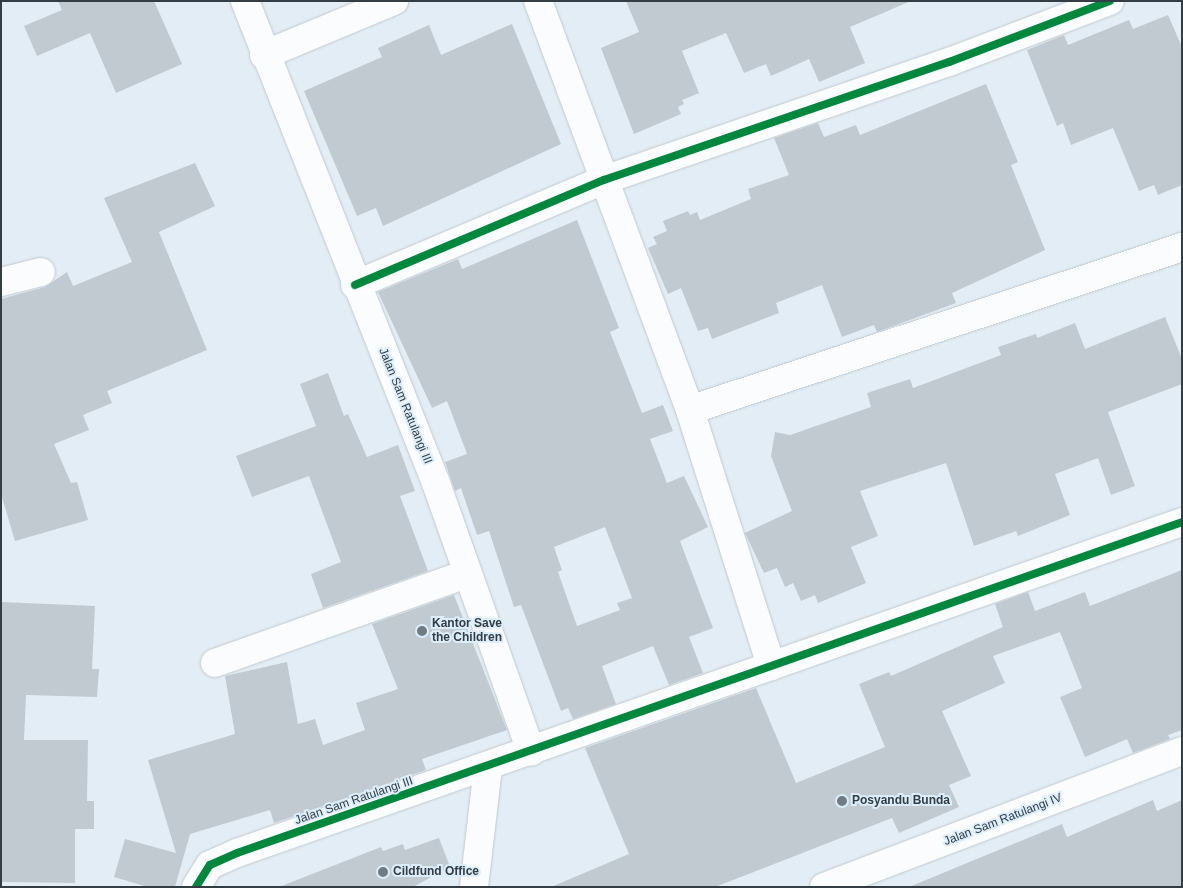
<!DOCTYPE html>
<html>
<head>
<meta charset="utf-8">
<style>
  body { margin:0 }
  #map { position:relative; width:1183px; height:888px; overflow:hidden; background:#e3edf5; font-family:Arial,sans-serif }
  div>[style] { position:absolute }
  .building>* { inset:0; background:#c1cad1 }
  .roads { filter:drop-shadow(0 0 1px #c0c9d0) drop-shadow(0 0 1px #c0c9d0) }
  .street>* { height:28px; margin:-14px; padding:0 14px; transform-origin:14px; border-radius:14px; background:#fbfcfe }
  .cycleway>* { height:8px; margin:-4px; padding:0 4px; transform-origin:4px; border-radius:4px; background:#00873e }
  .dots>* { width:14px; height:14px; translate:-50% -50%; box-sizing:border-box; border:2px solid #dceefc; border-radius:50% }
  span { translate:-50% -50%; white-space:nowrap; text-align:center; line-height:1.15; -webkit-text-stroke:4px #dceefc; paint-order:stroke }
  .street-label { font-size:12px; color:#343d44 }
  .poi-label { font-size:12px; color:#343d44; font-weight:700 }
  .left { translate:0 -50%; text-align:left }
  .frame { position:absolute; inset:0; border:2px solid #343d44; pointer-events:none }
</style>
</head>
<body>
<div id="map">
  <div class="building">
    <div style="clip-path:polygon(58px 1px,154px 1px,182px 64px,116px 93px,90px 33px,37px 56px,24px 26px,62px 10px)"></div>
    <div style="clip-path:polygon(626px 1px,911px 1px,850px 27px,865px 63px,819px 82px,809px 59px,771px 76px,766px 64px,744px 73px,726px 33px,682px 51px,699px 93px,682px 100px,684px 104px,678px 107px,681px 114px,634px 134px,601px 48px,639px 32px)"></div>
    <div style="clip-path:polygon(1168px 15px,1182px 47px,1182px 185px,1158px 195px,1154px 185px,1139px 191px,1113px 128px,1071px 145px,1063px 123px,1057px 126px,1027px 50px,1064px 35px,1068px 45px,1129px 20px,1133px 29px)"></div>
    <div style="clip-path:polygon(512px 24px,561px 144px,383px 226px,376px 208px,357px 216px,304px 91px,382px 57px,378px 48px,429px 25px,441px 55px)"></div>
    <div style="clip-path:polygon(986px 84px,1018px 162px,1011px 165px,1045px 250px,952px 293px,956px 303px,877px 332px,874px 325px,842px 337px,822px 285px,776px 303px,779px 313px,712px 339px,708px 328px,698px 331px,681px 288px,668px 294px,648px 248px,657px 244px,653px 237px,667px 231px,663px 221px,688px 211px,690px 215px,697px 212px,700px 220px,751px 199px,748px 189px,789px 175px,774px 138px,818px 123px,824px 137px,856px 125px,860px 135px)"></div>
    <div style="clip-path:polygon(195px 163px,215px 206px,159px 232px,207px 350px,107px 391px,112px 403px,83px 415px,89px 430px,54px 444px,71px 483px,77px 482px,88px 520px,15px 541px,1px 494px,1px 299px,45px 287px,67px 272px,73px 286px,132px 262px,104px 198px)"></div>
    <div style="clip-path:polygon(evenodd,577px 220px,619px 328px,610px 332px,642px 413px,663px 405px,673px 431px,650px 439px,667px 483px,684px 476px,708px 527px,680px 541px,713px 628px,689px 637px,703px 673px,669px 685px,653px 646px,602px 666px,616px 704px,573px 719px,568px 708px,561px 711px,521px 605px,514px 607px,489px 531px,477px 535px,461px 488px,455px 491px,445px 462px,467px 454px,447px 401px,432px 408px,378px 292px,458px 259px,462px 269px,577px 220px,605px 527px,632px 598px,617px 603px,620px 610px,577px 626px,558px 572px,562px 570px,554px 547px,605px 527px)"></div>
    <div style="clip-path:polygon(1165px 317px,1182px 359px,1182px 384px,1108px 412px,1135px 486px,1111px 495px,1098px 458px,1055px 474px,1070px 515px,1018px 536px,1016px 531px,974px 546px,946px 463px,860px 491px,878px 536px,851px 547px,866px 583px,818px 603px,815px 595px,801px 601px,793px 583px,785px 587px,777px 568px,764px 573px,745px 533px,792px 511px,771px 456px,775px 432px,790px 435px,871px 407px,867px 393px,910px 379px,913px 388px,1001px 355px,998px 347px,1036px 334px,1037px 338px,1075px 323px,1085px 349px)"></div>
    <div style="clip-path:polygon(328px 373px,344px 416px,348px 414px,367px 457px,398px 445px,415px 491px,400px 496px,428px 571px,323px 608px,311px 574px,341px 562px,309px 476px,252px 497px,236px 456px,316px 426px,300px 384px)"></div>
    <div style="clip-path:polygon(1182px 570px,1182px 730px,1168px 735px,1170px 739px,1133px 753px,1127px 739px,1085px 757px,1060px 697px,1082px 688px,1060px 632px,993px 656px,1005px 683px,942px 711px,971px 776px,949px 785px,959px 807px,899px 833px,892px 818px,715px 887px,551px 887px,629px 854px,585px 748px,756px 688px,796px 783px,885px 747px,859px 684px,889px 672px,891px 676px,1003px 627px,995px 604px,1028px 592px,1035px 611px,1085px 592px,1090px 606px)"></div>
    <div style="clip-path:polygon(454px 595px,507px 730px,422px 759px,426px 770px,274px 823px,270px 810px,190px 834px,175px 887px,148px 887px,114px 877px,125px 839px,176px 853px,148px 760px,235px 734px,225px 676px,287px 662px,298px 724px,315px 719px,323px 745px,365px 730px,356px 703px,398px 689px,372px 624px)"></div>
    <div style="clip-path:polygon(1px 602px,95px 606px,92px 669px,99px 669px,97px 697px,26px 695px,24px 740px,88px 740px,87px 801px,94px 801px,94px 829px,75px 829px,75px 883px,1px 882px)"></div>
    <div style="clip-path:polygon(1153px 800px,1157px 811px,1182px 800px,1182px 887px,909px 887px,1062px 824px,1067px 837px)"></div>
    <div style="clip-path:polygon(439px 838px,450px 867px,413px 887px,279px 887px,381px 847px,383px 851px,403px 844px,405px 850px)"></div>
  </div>
  <div class="roads">
    <div class="street">
      <div style="left:245px;top:1px;width:518px;rotate:68.38deg"></div>
      <div style="left:436px;top:483px;width:285px;rotate:70.5deg"></div>
      <div style="left:538px;top:1px;width:436px;rotate:69.6deg"></div>
      <div style="left:690px;top:410px;width:269px;rotate:72.4deg"></div>
      <div style="left:264px;top:55px;width:141px;rotate:-22.6deg"></div>
      <div style="left:1px;top:282px;width:41px;rotate:-14deg"></div>
      <div style="left:355px;top:285px;width:270px;rotate:-22.9deg"></div>
      <div style="left:604px;top:180px;width:365px;rotate:-18.9deg"></div>
      <div style="left:949px;top:62px;width:172px;rotate:-20.8deg"></div>
      <div style="left:690px;top:410px;width:518px;rotate:-18.33deg"></div>
      <div style="left:215px;top:663px;width:266px;rotate:-19.5deg"></div>
      <div style="left:196px;top:887px;width:26px;rotate:-58deg"></div>
      <div style="left:210px;top:865px;width:30px;rotate:-24deg"></div>
      <div style="left:237px;top:853px;width:1001px;rotate:-19.3deg"></div>
      <div style="left:474px;top:887px;width:121px;rotate:-83.3deg"></div>
      <div style="left:824px;top:887px;width:383px;rotate:-20.8deg"></div>
    </div>
  </div>
  <div class="cycleway">
    <div style="left:355px;top:285px;width:270px;rotate:-22.9deg"></div>
    <div style="left:604px;top:180px;width:365px;rotate:-18.9deg"></div>
    <div style="left:949px;top:62px;width:172px;rotate:-20.8deg"></div>
    <div style="left:196px;top:887px;width:26px;rotate:-58deg"></div>
    <div style="left:210px;top:865px;width:30px;rotate:-24deg"></div>
    <div style="left:237px;top:853px;width:1001px;rotate:-19.3deg"></div>
  </div>
  <div class="dots">
    <div style="left:422px;top:631px;background:#717b82"></div>
    <div style="left:842px;top:801px;background:#717b82"></div>
    <div style="left:383px;top:872px;background:#717b82"></div>
  </div>
  <div class="street-label">
    <span style="left:405px;top:406px;rotate:68deg">Jalan Sam Ratulangi III</span>
    <span style="left:354px;top:801px;rotate:-19deg">Jalan Sam Ratulangi III</span>
    <span style="left:1003px;top:820px;rotate:-21deg">Jalan Sam Ratulangi IV</span>
  </div>
  <div class="poi-label">
    <span class="left" style="left:432px;top:631px">Kantor Save<br>the Children</span>
    <span class="left" style="left:852px;top:801px">Posyandu Bunda</span>
    <span class="left" style="left:393px;top:872px">Cildfund Office</span>
  </div>
  <div class="frame"></div>
</div>
</body>
</html>
